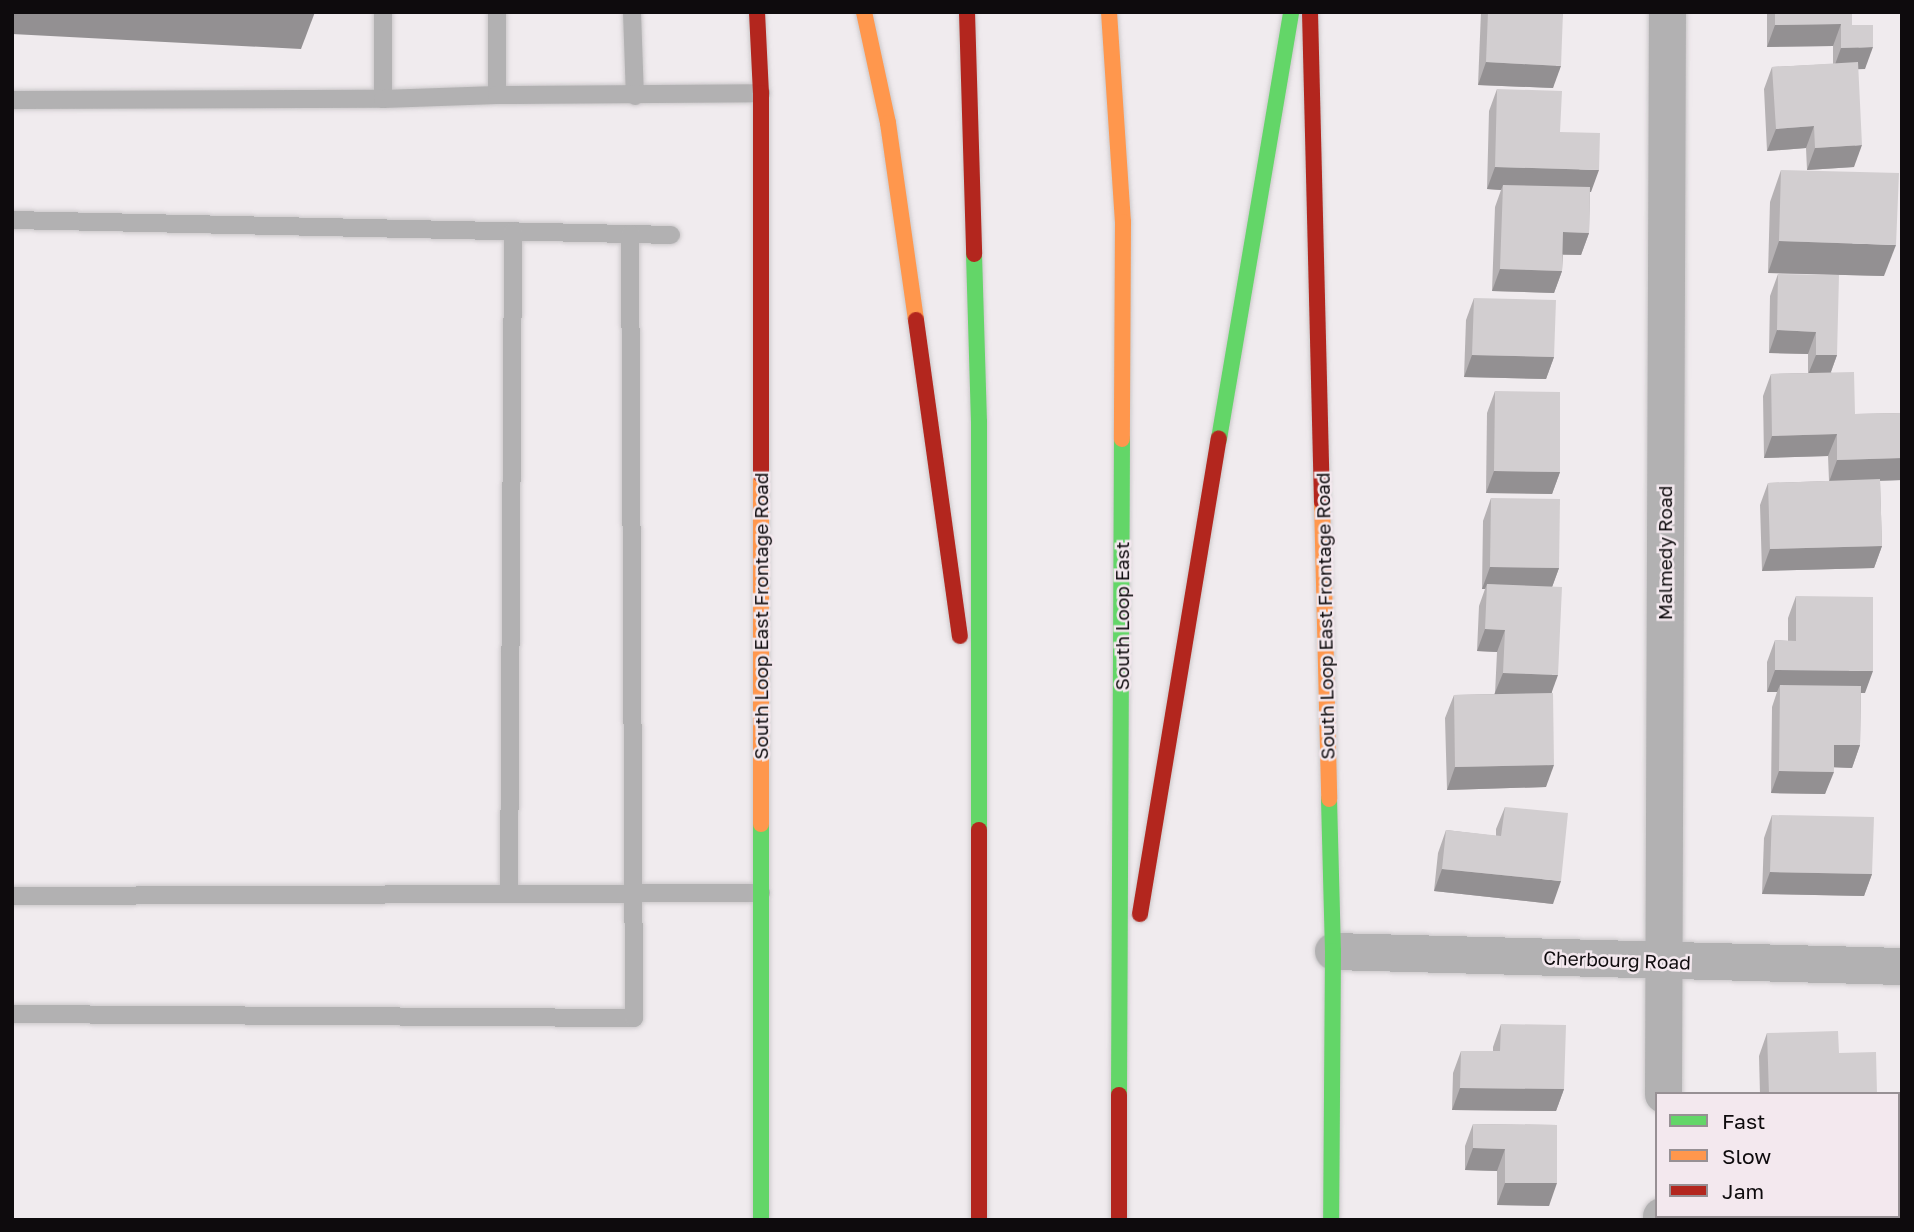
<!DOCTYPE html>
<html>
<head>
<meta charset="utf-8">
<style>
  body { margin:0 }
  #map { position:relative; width:1914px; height:1232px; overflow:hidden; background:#f0ebee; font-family:"Golos Text",sans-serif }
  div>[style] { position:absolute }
  .roads { filter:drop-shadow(0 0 2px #cbc8ca) drop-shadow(0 0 2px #cbc8ca) }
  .lane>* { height:18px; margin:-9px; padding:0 9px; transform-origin:9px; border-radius:9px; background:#b2b1b2 }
  .street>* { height:37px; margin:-18.5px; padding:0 18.5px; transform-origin:18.5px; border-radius:18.5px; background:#b2b1b2 }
  .fast>* { height:16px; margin:-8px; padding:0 8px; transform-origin:8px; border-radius:8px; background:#63d668 }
  .slow>* { height:16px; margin:-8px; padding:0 8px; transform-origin:8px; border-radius:8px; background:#ff974d }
  .jam>* { height:16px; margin:-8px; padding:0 8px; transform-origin:8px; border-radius:8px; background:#b3261e }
  .wall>* { inset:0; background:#b5b1b3 }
  .shaded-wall>* { inset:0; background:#939092 }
  .building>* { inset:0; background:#d2ced0 }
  span { translate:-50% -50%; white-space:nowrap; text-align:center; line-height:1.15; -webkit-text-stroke:5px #f3e8ee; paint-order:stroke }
  .street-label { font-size:19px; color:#0e0b0d }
  .frame { position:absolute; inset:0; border:14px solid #0e0b0d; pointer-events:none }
  .legend { position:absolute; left:1655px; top:1092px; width:245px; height:126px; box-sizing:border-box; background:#f3e8ee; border:2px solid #979094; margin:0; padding:9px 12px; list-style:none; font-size:21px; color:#0e0b0d }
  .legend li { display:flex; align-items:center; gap:14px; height:35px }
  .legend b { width:35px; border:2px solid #979094 }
</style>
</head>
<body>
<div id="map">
  <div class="roads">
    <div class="lane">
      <div style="left:383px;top:12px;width:87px;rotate:90deg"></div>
      <div style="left:632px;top:12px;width:84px;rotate:88deg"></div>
      <div style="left:497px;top:95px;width:83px;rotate:-90deg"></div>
      <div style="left:12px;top:100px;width:371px;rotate:-0.2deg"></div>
      <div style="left:383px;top:99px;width:114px;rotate:-2deg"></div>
      <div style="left:497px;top:95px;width:264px;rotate:-0.4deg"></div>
      <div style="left:12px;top:220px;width:659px;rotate:1.3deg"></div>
      <div style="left:509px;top:894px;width:663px;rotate:-89.65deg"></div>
      <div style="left:12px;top:896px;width:749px;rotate:-0.23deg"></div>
      <div style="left:12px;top:1014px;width:622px;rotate:0.37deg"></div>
      <div style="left:634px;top:1018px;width:784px;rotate:-90.29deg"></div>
    </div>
    <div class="street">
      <div style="left:1333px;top:951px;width:569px;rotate:1.51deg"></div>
      <div style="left:1663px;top:1094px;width:1082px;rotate:-89.79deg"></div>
      <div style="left:1661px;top:1220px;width:4px;rotate:-90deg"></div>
    </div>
    <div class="fast">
      <div style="left:974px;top:254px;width:168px;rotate:88.3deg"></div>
      <div style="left:979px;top:422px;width:408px;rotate:90deg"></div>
      <div style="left:1219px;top:439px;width:433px;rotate:-80.4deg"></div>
      <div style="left:1329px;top:799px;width:152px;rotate:88.5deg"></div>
      <div style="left:1333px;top:951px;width:269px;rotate:90.4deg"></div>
      <div style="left:761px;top:824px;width:396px;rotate:90deg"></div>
      <div style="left:1119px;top:1095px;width:656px;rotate:-89.74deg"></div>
    </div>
    <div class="slow">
      <div style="left:864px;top:12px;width:114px;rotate:77.8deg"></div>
      <div style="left:888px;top:123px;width:199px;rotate:81.9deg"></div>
      <div style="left:1109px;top:12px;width:210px;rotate:86.2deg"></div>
      <div style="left:1123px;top:222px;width:217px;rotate:90.3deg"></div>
      <div style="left:761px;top:475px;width:349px;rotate:90deg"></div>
      <div style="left:1322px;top:502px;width:297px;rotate:88.6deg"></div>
    </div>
    <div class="jam">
      <div style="left:757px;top:12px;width:81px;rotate:87.2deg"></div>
      <div style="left:761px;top:93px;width:382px;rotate:90deg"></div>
      <div style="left:967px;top:12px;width:242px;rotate:88.3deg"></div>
      <div style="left:1310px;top:12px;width:490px;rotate:88.6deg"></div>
      <div style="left:916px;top:320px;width:319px;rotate:82.1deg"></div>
      <div style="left:979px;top:830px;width:390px;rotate:90deg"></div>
      <div style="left:1140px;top:914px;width:482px;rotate:-80.6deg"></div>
      <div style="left:1119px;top:1220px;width:125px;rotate:-90deg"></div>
    </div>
  </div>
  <div class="wall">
    <div style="clip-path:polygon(1481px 12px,1563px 12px,1553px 88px,1478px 85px)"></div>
    <div style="clip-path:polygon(1767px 12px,1852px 12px,1852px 25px,1865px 69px,1858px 69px,1854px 167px,1807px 170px,1806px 148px,1767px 151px,1764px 89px,1772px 67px,1833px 64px,1833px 46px,1767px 47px)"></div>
    <div style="clip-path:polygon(1497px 89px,1560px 132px,1591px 192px,1590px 192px,1589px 233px,1581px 255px,1563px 255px,1562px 271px,1554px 293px,1492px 291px,1495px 207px,1501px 190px,1487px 189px,1489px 111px)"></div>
    <div style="clip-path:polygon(1781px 170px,1884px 276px,1768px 273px,1770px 202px)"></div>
    <div style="clip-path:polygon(1778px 274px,1837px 355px,1831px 372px,1855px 414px,1902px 413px,1902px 480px,1880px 481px,1882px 546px,1874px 568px,1762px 571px,1760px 505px,1768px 483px,1829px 481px,1828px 456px,1764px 458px,1763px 396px,1771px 374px,1808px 373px,1808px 354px,1769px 353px,1770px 296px)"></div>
    <div style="clip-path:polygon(1474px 298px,1554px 357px,1546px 379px,1464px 377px,1466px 320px)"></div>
    <div style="clip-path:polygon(1495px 391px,1560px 472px,1552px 494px,1486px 493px,1487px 413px)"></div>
    <div style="clip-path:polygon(1491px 498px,1559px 568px,1552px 587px,1552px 693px,1546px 787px,1447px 790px,1445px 718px,1454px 695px,1495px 694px,1497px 652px,1477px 651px,1479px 606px,1485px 589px,1482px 589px,1483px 521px)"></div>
    <div style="clip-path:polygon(1796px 596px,1865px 693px,1861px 693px,1860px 745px,1852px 768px,1834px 767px,1825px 794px,1771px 793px,1772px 707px,1777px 692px,1767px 692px,1767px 662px,1775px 640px,1788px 641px,1788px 618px)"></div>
    <div style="clip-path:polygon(1505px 807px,1553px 904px,1434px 891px,1438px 853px,1446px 830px,1496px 836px,1496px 829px)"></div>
    <div style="clip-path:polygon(1772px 815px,1872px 874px,1864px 896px,1762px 894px,1764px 838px)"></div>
    <div style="clip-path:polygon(1501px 1024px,1564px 1089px,1556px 1111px,1452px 1110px,1453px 1073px,1461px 1051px,1493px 1051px,1493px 1047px)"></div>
    <div style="clip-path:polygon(1767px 1033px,1839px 1053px,1877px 1094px,1760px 1094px,1759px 1056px)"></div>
    <div style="clip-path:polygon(1473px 1124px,1557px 1125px,1549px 1206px,1497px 1205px,1497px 1171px,1465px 1170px,1465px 1146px)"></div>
    <div style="clip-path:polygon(1766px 1216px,1840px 1216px,1838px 1220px,1766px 1220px)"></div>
  </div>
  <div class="shaded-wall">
    <div style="clip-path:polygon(12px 12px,315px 12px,301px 49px,12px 34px)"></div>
    <div style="clip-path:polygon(1841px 24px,1833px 46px,1767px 47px,1775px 25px)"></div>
    <div style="clip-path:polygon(1873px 47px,1865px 69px,1833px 70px,1841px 48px)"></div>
    <div style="clip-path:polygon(1486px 62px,1561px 66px,1553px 88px,1478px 85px)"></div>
    <div style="clip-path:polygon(1814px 126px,1806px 148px,1767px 151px,1776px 129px)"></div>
    <div style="clip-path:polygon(1862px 145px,1854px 167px,1807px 170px,1815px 148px)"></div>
    <div style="clip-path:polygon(1495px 167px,1599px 170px,1591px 192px,1503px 190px,1503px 185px,1501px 190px,1487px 189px)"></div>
    <div style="clip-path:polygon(1563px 232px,1589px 233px,1581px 255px,1555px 254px)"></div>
    <div style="clip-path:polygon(1779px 241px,1896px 245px,1884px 276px,1768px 273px)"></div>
    <div style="clip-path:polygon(1500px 269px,1562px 271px,1554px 293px,1492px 291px)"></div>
    <div style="clip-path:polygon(1777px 330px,1816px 332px,1808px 354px,1769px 353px)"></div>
    <div style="clip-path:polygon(1472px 355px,1554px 357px,1546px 379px,1464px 377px)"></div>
    <div style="clip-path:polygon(1816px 355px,1837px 355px,1829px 377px,1807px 377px)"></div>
    <div style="clip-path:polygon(1837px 434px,1828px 456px,1764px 458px,1772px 436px)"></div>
    <div style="clip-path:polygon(1902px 458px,1902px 480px,1829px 482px,1837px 460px)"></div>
    <div style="clip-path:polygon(1494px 471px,1560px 472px,1552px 494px,1486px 493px)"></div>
    <div style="clip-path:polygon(1882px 546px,1874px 568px,1762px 571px,1770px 549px)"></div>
    <div style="clip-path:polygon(1490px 567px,1559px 568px,1551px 590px,1487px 584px,1485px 589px,1482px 589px)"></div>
    <div style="clip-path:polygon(1485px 629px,1505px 630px,1497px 652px,1477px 651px)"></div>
    <div style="clip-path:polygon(1775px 670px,1873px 671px,1865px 693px,1780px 692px,1780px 685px,1777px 692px,1767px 692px)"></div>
    <div style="clip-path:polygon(1503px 673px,1558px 675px,1550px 697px,1494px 695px)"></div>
    <div style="clip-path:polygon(1834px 745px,1860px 745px,1852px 768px,1826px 767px)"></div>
    <div style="clip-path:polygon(1554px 765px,1546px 787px,1447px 790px,1455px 767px)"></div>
    <div style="clip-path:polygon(1779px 771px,1834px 772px,1825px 794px,1771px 793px)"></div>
    <div style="clip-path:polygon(1442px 869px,1561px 881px,1553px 904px,1434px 891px)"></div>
    <div style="clip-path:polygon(1770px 872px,1872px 874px,1864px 896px,1762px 894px)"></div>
    <div style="clip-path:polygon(1460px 1088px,1564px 1089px,1556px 1111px,1452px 1110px)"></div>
    <div style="clip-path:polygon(1473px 1148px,1505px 1149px,1497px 1171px,1465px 1170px)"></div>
    <div style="clip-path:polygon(1505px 1183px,1557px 1183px,1549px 1206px,1497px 1205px)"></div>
    <div style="clip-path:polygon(1801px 1216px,1840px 1216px,1838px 1220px,1775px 1220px,1775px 1218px)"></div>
  </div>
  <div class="building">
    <div style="clip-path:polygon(1488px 12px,1563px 12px,1561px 66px,1486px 62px)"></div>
    <div style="clip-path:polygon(1775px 12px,1852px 12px,1852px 25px,1873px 25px,1873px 47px,1841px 48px,1841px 24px,1775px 25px)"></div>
    <div style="clip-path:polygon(1858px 62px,1862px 145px,1815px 148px,1814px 126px,1776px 129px,1772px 67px)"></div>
    <div style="clip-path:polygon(1497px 89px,1562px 91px,1560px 132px,1600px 133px,1599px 170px,1495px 167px)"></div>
    <div style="clip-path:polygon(1781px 170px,1899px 173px,1896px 245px,1779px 241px)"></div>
    <div style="clip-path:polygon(1503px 185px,1590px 187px,1589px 233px,1563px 232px,1562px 271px,1500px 269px)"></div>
    <div style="clip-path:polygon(1778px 274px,1839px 275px,1837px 355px,1816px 355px,1816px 332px,1777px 330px)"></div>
    <div style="clip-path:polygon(1474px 298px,1556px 300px,1554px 357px,1472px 355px)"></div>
    <div style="clip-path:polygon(1854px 372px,1855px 414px,1902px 413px,1902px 458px,1837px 460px,1837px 434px,1772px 436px,1771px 374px)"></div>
    <div style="clip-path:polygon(1495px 391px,1560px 392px,1560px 472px,1494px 471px)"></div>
    <div style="clip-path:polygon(1880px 479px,1882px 546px,1770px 549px,1768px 483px)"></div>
    <div style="clip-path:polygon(1491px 498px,1560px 499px,1559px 568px,1490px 567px)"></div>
    <div style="clip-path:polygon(1487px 584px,1562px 587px,1558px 675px,1503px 673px,1505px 630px,1485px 629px)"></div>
    <div style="clip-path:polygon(1796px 596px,1873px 597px,1873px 671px,1775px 670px,1775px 640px,1796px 641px)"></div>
    <div style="clip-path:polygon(1780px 685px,1861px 686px,1860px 745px,1834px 745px,1834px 772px,1779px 771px)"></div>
    <div style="clip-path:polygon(1553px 693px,1554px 765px,1455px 767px,1454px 695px)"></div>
    <div style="clip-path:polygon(1505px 807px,1568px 813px,1561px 881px,1442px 869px,1446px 830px,1501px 836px)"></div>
    <div style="clip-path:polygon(1772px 815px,1874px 817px,1872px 874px,1770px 872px)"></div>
    <div style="clip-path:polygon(1501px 1024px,1566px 1025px,1564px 1089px,1460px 1088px,1461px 1051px,1500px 1051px)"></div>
    <div style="clip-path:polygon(1838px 1031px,1839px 1053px,1876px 1052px,1877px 1094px,1769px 1094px,1767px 1033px)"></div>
    <div style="clip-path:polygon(1473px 1124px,1557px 1125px,1557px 1183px,1505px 1183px,1505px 1149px,1473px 1148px)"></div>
    <div style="clip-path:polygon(1775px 1216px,1801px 1216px,1775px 1218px)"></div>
  </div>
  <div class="street-label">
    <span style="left:1665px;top:553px;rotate:-90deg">Malmedy Road</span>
    <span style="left:761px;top:616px;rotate:-90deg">South Loop East Frontage Road</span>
    <span style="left:1122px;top:616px;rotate:-90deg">South Loop East</span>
    <span style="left:1325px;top:616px;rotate:-91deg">South Loop East Frontage Road</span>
    <span style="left:1617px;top:960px;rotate:2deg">Cherbourg Road</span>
  </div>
  <div class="frame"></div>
  <ul class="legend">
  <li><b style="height:9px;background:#63d668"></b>Fast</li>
  <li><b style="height:9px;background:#ff974d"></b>Slow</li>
  <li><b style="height:9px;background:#b3261e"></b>Jam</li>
  </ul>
</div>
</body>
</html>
